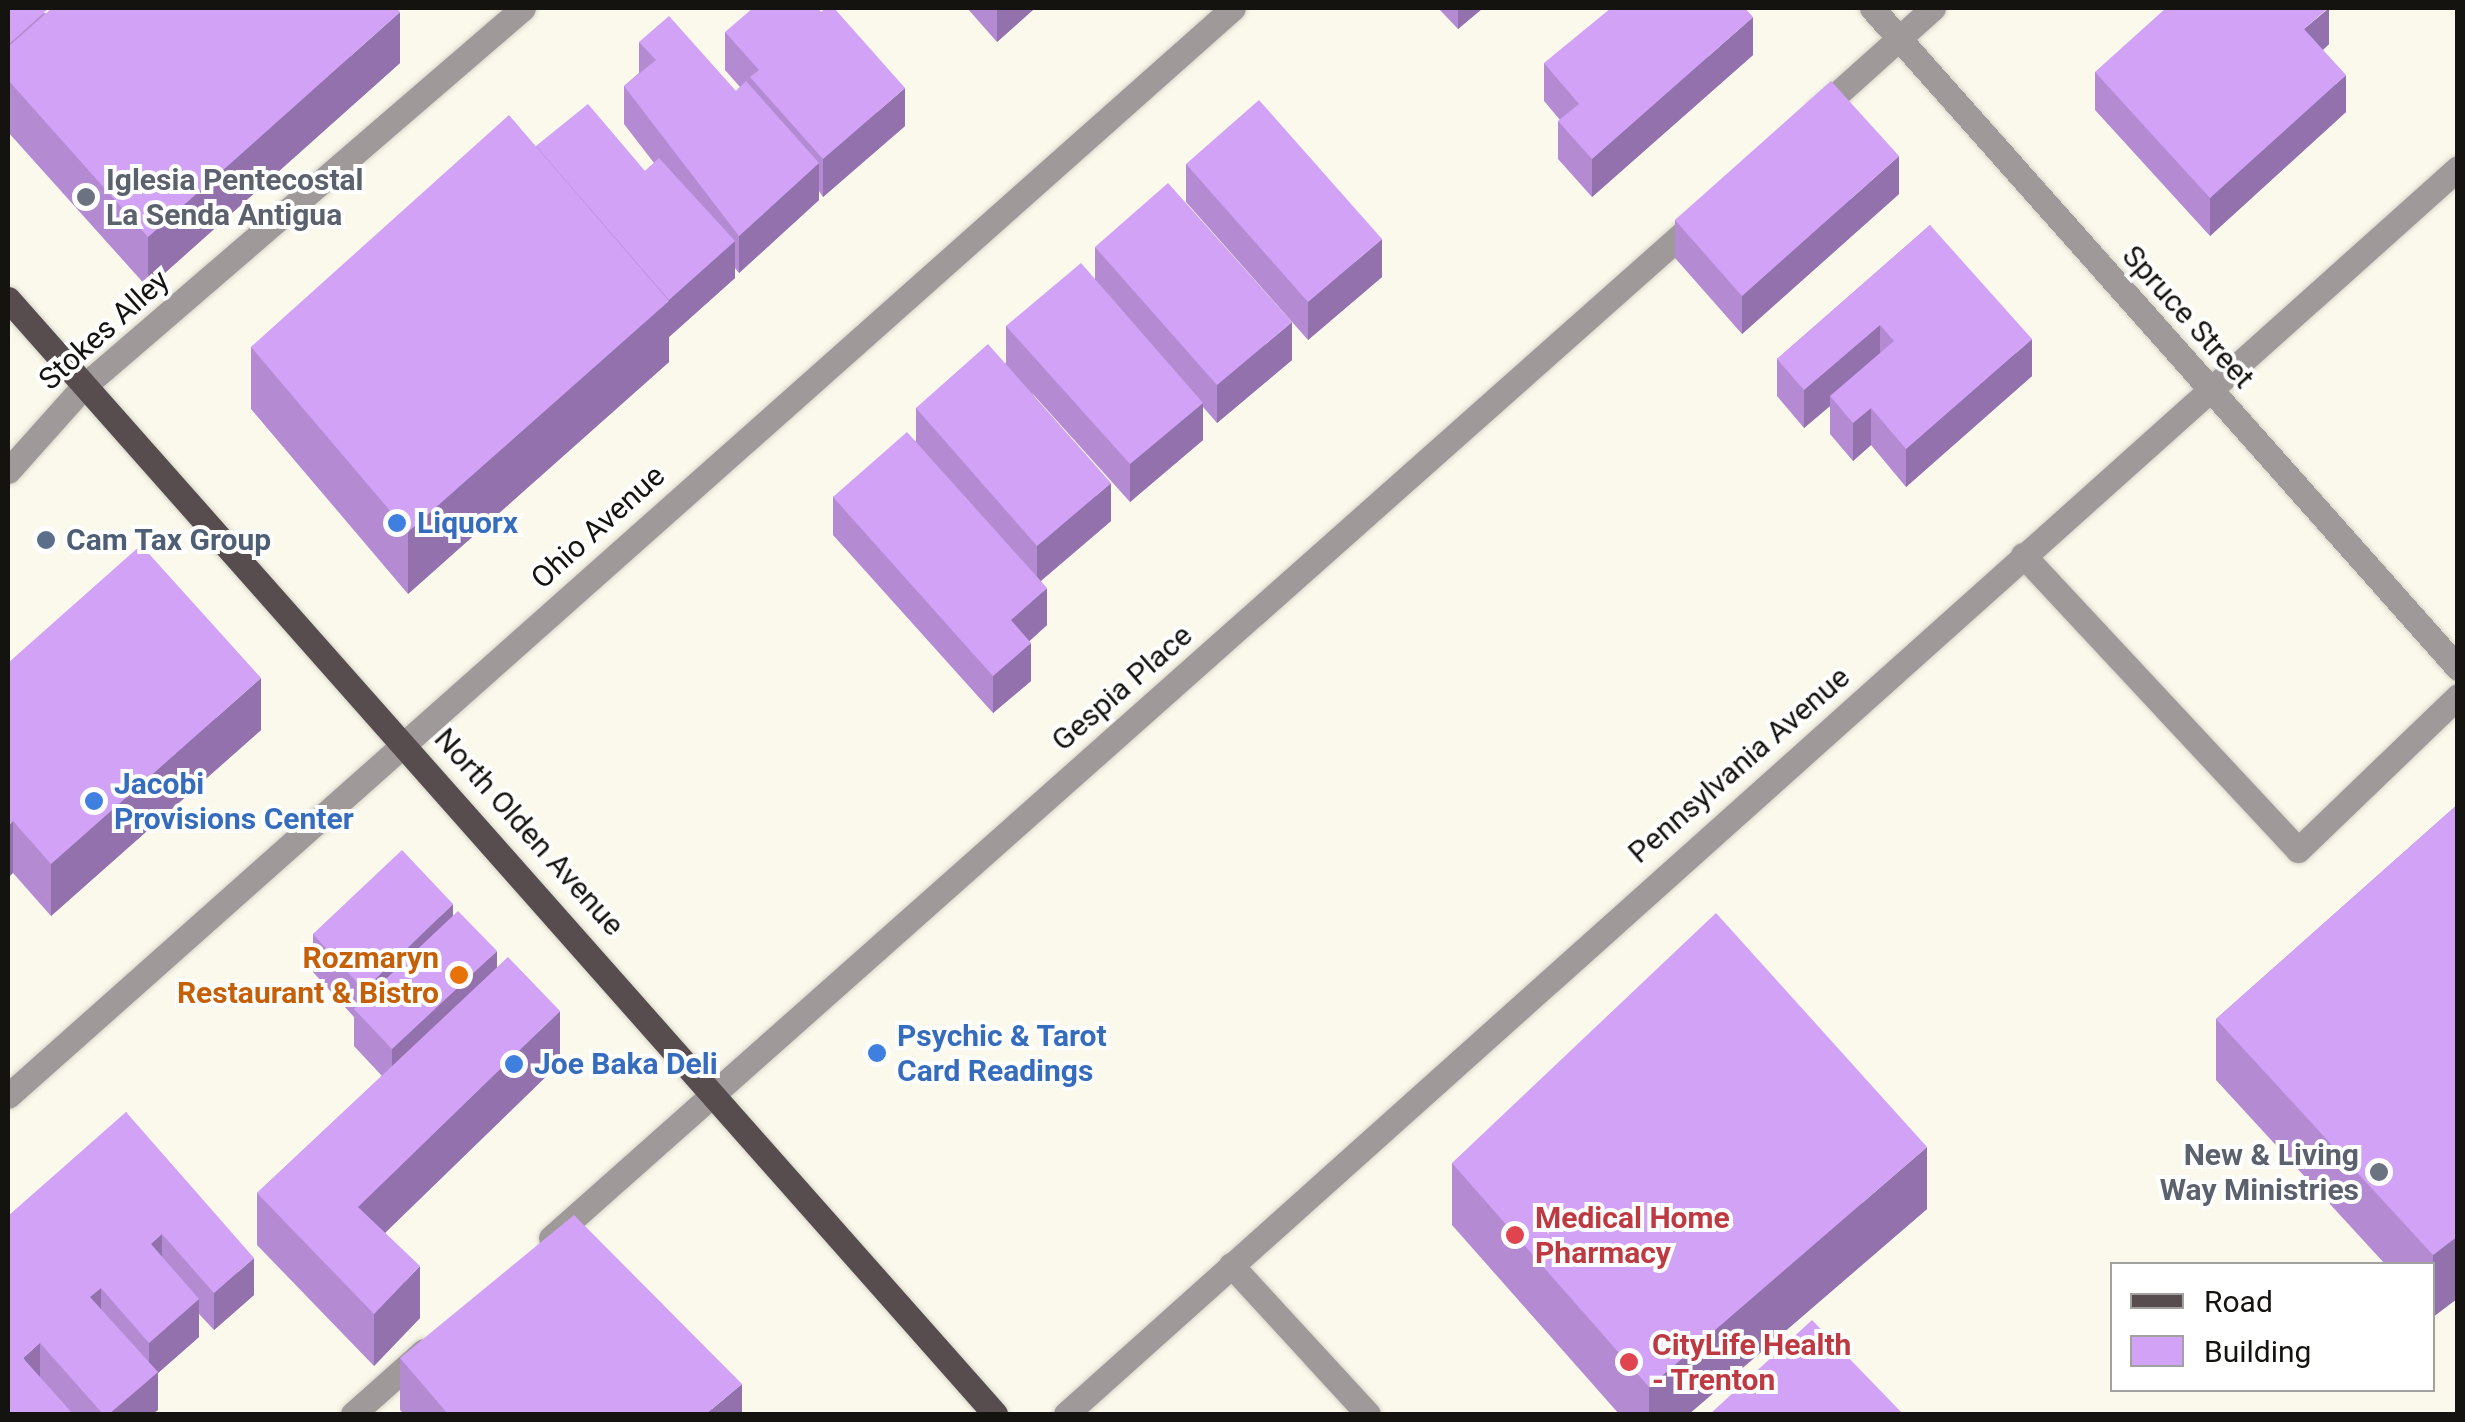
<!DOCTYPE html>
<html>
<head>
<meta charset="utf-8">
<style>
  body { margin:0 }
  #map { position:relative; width:2465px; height:1422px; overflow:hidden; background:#fbf9ec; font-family:Roboto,sans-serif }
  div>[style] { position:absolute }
  .roads { filter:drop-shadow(0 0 2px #d6d4c9) drop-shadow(0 0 2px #d6d4c9) }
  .minor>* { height:25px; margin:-12.5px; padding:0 12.5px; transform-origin:12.5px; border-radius:12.5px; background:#9f999a }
  .major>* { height:25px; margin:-12.5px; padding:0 12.5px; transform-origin:12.5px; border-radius:12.5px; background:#574c4e }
  .wall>* { inset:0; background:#b48bd3 }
  .shaded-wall>* { inset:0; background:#9271ac }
  .building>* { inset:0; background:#d1a2f5 }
  .dots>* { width:28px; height:28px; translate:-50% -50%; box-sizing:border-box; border:5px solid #fff; border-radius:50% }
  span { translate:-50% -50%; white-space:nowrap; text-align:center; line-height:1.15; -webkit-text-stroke:8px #fff; paint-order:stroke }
  .worship-label { font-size:30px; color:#5b616d; font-weight:700 }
  .left { translate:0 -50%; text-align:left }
  .right { translate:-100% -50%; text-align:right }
  .street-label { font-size:30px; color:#14130f }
  .shop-label { font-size:30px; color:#366cbe; font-weight:700 }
  .service-label { font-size:30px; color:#4e5e75; font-weight:700 }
  .food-label { font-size:30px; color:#c56008; font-weight:700 }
  .health-label { font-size:30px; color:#be3a42; font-weight:700 }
  .frame { position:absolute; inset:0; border:10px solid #14130f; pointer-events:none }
  .legend { position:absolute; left:2110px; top:1262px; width:325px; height:130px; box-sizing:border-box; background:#fff; border:2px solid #a1a19f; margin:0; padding:12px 18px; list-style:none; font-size:30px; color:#14130f }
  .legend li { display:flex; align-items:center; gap:20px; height:50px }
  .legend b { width:50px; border:2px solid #a1a19f }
</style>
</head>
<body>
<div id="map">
  <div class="roads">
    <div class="minor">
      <div style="left:1872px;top:8px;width:883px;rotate:48.4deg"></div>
      <div style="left:1817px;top:112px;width:156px;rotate:-41.9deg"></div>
      <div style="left:8px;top:471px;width:114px;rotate:-48.2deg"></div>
      <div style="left:84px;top:386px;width:579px;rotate:-40.73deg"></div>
      <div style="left:2023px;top:555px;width:403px;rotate:47deg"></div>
      <div style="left:2298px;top:850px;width:222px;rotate:-43.9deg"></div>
      <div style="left:8px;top:1096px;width:1638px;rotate:-41.61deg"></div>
      <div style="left:551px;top:1238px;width:1535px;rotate:-41.59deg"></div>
      <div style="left:1231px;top:1265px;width:202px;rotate:47.4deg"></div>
      <div style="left:353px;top:1414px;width:95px;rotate:-41.6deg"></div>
      <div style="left:1066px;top:1414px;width:1868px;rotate:-41.83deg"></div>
    </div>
    <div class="major">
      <div style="left:8px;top:299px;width:1489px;rotate:48.48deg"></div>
    </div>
  </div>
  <div class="wall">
    <div style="clip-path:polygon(8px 8px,400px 63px,148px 288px,8px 132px)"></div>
    <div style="clip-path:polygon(967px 8px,1034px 8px,1034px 9px,997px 42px)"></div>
    <div style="clip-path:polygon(1438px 8px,1483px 8px,1458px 29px)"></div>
    <div style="clip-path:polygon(725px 32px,905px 126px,823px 197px,819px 191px,819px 200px,739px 273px,735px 268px,735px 278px,669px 337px,669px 362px,408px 594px,251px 409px,251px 347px,536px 146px,645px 171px,654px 163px,624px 124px,624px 86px,639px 73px,639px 42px,736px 91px,740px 87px,725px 70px)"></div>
    <div style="clip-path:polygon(2329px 44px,2323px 50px,2346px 112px,2210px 236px,2095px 110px,2095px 72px)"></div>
    <div style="clip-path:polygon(1753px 55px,1592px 197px,1558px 159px,1558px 121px,1560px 120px,1544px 101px,1544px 63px)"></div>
    <div style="clip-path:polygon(1186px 164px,1382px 277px,1308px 340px,1186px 202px)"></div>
    <div style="clip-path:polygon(1899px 194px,1742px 334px,1675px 258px,1675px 220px)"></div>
    <div style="clip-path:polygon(1930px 225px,2032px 376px,1906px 487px,1871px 445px,1853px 461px,1830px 434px,1830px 406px,1804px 428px,1777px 396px,1777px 359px)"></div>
    <div style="clip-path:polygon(1095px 247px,1292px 360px,1217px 423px,1203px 407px,1203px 440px,1130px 502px,1032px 393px,1111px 521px,1041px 581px,1047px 625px,1029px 641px,1031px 681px,993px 713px,833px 535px,833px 497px,916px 441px,916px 408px,1006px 363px,1006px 326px,1095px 280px)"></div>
    <div style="clip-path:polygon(8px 663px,261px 730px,51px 916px,13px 873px)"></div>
    <div style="clip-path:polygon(2458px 804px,2458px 1298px,2433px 1317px,2432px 1264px,2385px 1264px,2216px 1080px,2216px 1019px)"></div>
    <div style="clip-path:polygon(453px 915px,497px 968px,560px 1063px,385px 1233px,420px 1318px,374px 1366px,257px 1245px,257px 1193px,382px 1076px,354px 1046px,354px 1017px,313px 972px,313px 934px)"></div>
    <div style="clip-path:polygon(126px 1112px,254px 1295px,214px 1330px,199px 1314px,199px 1337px,158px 1373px,158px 1410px,152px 1414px,8px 1414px)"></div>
    <div style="clip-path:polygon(1452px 1163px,1927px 1209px,1689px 1414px,1619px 1414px,1452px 1225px)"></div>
    <div style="clip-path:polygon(400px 1358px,742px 1414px,404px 1414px,400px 1410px)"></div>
  </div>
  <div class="shaded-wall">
    <div style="clip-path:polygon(997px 8px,1034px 8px,1034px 9px,997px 42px)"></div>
    <div style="clip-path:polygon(1458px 8px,1483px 8px,1458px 29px)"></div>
    <div style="clip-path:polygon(2329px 8px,2329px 44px,2304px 67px,2304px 29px)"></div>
    <div style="clip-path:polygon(400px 12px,400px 63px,148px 288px,148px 237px)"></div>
    <div style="clip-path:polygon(1753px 17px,1753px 55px,1592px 197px,1592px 159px)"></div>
    <div style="clip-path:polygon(2346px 75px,2346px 112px,2210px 236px,2210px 198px)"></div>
    <div style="clip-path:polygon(905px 88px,905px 126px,823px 197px,823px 159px)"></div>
    <div style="clip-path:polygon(1899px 156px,1899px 194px,1742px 334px,1742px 296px)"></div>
    <div style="clip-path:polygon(819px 163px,819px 200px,739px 273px,739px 236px)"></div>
    <div style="clip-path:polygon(1382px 239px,1382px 277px,1308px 340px,1308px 302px)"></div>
    <div style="clip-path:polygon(735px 241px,735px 278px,669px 337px,669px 362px,408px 594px,408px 532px)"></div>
    <div style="clip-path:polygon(1292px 322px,1292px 360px,1217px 423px,1217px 385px)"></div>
    <div style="clip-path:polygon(1880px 325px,1880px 362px,1830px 396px,1830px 406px,1804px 428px,1804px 390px)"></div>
    <div style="clip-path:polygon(2032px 339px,2032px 376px,1906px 487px,1906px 449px)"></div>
    <div style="clip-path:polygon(1203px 403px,1203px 440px,1130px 502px,1130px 464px)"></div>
    <div style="clip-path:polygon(1871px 408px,1871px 445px,1853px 461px,1853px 423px)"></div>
    <div style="clip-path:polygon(1111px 483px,1111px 521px,1037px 584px,1037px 546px)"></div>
    <div style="clip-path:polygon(1047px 588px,1047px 625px,1011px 658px,1011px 620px)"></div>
    <div style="clip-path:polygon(1031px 643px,1031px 681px,993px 713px,993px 676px)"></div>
    <div style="clip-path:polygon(261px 678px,261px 730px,51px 916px,51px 864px)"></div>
    <div style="clip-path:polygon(13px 821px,13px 873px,8px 878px,8px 826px)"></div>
    <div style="clip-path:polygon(453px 904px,453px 942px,364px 1019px,364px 990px)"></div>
    <div style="clip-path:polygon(497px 951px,497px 989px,392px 1087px,392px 1049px)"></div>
    <div style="clip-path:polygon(560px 1011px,560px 1063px,358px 1259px,358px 1207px)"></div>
    <div style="clip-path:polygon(1927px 1147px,1927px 1209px,1689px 1414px,1649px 1414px,1649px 1387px)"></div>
    <div style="clip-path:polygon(162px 1234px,162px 1271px,151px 1244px)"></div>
    <div style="clip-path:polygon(2458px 1236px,2458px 1298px,2433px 1317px,2433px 1255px)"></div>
    <div style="clip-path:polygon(254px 1258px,254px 1295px,214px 1330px,214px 1293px)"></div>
    <div style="clip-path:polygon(420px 1266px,420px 1318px,374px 1366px,374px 1314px)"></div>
    <div style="clip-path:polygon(101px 1288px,101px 1325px,90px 1297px)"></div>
    <div style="clip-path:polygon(199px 1299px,199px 1337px,158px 1373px,158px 1410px,152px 1414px,109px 1414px,149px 1380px,149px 1343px)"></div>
    <div style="clip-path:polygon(40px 1343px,40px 1381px,23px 1358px)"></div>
    <div style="clip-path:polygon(742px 1384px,742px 1414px,706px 1414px)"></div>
  </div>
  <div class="building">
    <div style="clip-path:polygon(8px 8px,49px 8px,8px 45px)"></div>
    <div style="clip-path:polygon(52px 8px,397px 8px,400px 12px,148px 237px,8px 80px,8px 47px)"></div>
    <div style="clip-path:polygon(753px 8px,818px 8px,821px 12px,826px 8px,834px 8px,905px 88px,823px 159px,750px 77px,759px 70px,725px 32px)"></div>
    <div style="clip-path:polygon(1611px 8px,1745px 8px,1753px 17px,1592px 159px,1558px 121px,1579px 104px,1544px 63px)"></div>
    <div style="clip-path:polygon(2166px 8px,2328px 8px,2304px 29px,2346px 75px,2210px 198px,2095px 72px)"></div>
    <div style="clip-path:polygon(669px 16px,736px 91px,746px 81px,819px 163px,739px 236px,624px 86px,656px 60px,639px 42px)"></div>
    <div style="clip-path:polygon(1831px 81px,1899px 156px,1742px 296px,1675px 220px)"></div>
    <div style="clip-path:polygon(1259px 100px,1382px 239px,1308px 302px,1186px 164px)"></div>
    <div style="clip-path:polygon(588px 104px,645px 171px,659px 158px,735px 241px,669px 300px,536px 146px)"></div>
    <div style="clip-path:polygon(509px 115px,669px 301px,408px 532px,251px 347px)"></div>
    <div style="clip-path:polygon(1168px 183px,1292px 322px,1217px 385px,1095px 247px)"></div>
    <div style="clip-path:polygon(1930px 225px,2032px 339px,1906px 449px,1871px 408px,1853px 423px,1830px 396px,1894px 341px,1880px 325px,1804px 390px,1777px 359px)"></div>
    <div style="clip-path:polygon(1081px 263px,1203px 403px,1130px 464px,1006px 326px)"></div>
    <div style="clip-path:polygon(988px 344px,1111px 483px,1037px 546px,916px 408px)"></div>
    <div style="clip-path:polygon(907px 432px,1047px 588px,1011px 620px,1031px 643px,993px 676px,833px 497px)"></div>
    <div style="clip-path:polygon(141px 545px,261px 678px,51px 864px,13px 821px,8px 826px,8px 663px)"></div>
    <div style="clip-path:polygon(2458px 804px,2458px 1236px,2433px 1255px,2216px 1019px)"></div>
    <div style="clip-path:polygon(402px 850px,453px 904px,364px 990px,313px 934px)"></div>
    <div style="clip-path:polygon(458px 911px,497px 951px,392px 1049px,354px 1009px)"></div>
    <div style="clip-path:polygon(1716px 913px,1927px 1147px,1649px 1387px,1452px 1163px)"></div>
    <div style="clip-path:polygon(508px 957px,560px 1011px,358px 1207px,420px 1266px,374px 1314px,257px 1193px)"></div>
    <div style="clip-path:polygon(126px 1112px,254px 1258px,214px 1293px,162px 1234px,151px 1244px,199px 1299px,149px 1343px,101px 1288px,90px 1297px,158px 1372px,109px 1414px,103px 1414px,40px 1343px,23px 1358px,73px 1414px,8px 1414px,8px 1216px)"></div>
    <div style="clip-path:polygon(574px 1215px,742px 1384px,706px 1414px,448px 1414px,400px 1358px)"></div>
    <div style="clip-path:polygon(1812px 1320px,1903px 1414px,1710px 1414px)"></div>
  </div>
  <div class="dots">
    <div style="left:86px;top:197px;background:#6b7280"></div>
    <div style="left:397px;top:523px;background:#3f7fe0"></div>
    <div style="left:46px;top:540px;background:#5c6f8a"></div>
    <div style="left:94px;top:801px;background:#3f7fe0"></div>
    <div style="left:459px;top:975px;background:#e8710a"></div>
    <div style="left:877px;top:1053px;background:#3f7fe0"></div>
    <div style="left:514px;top:1064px;background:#3f7fe0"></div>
    <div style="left:2379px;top:1172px;background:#6b7280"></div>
    <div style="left:1515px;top:1235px;background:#e0444e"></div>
    <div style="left:1629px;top:1362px;background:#e0444e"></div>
  </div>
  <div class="worship-label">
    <span class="left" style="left:106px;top:197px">Iglesia Pentecostal<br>La Senda Antigua</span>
    <span class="right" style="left:2359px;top:1172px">New &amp; Living<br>Way Ministries</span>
  </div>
  <div class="street-label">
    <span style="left:2188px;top:317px;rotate:48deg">Spruce Street</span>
    <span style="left:104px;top:330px;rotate:-42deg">Stokes Alley</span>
    <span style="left:598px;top:527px;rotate:-42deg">Ohio Avenue</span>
    <span style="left:1122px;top:688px;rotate:-41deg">Gespia Place</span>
    <span style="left:1739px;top:765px;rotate:-41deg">Pennsylvania Avenue</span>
    <span style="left:529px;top:832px;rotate:48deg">North Olden Avenue</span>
  </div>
  <div class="shop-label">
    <span class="left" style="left:417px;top:523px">Liquorx</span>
    <span class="left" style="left:114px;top:801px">Jacobi<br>Provisions Center</span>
    <span class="left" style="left:897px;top:1053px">Psychic &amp; Tarot<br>Card Readings</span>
    <span class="left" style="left:534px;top:1064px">Joe Baka Deli</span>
  </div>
  <div class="service-label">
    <span class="left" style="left:66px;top:540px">Cam Tax Group</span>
  </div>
  <div class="food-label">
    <span class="right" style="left:439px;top:975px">Rozmaryn<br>Restaurant &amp; Bistro</span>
  </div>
  <div class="health-label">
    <span class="left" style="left:1535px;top:1235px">Medical Home<br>Pharmacy</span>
    <span class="left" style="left:1652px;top:1362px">CityLife Health<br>- Trenton</span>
  </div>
  <div class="frame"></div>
  <ul class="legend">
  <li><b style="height:12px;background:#574c4e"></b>Road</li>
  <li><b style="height:28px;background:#d1a2f5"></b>Building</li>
  </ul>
</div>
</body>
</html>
